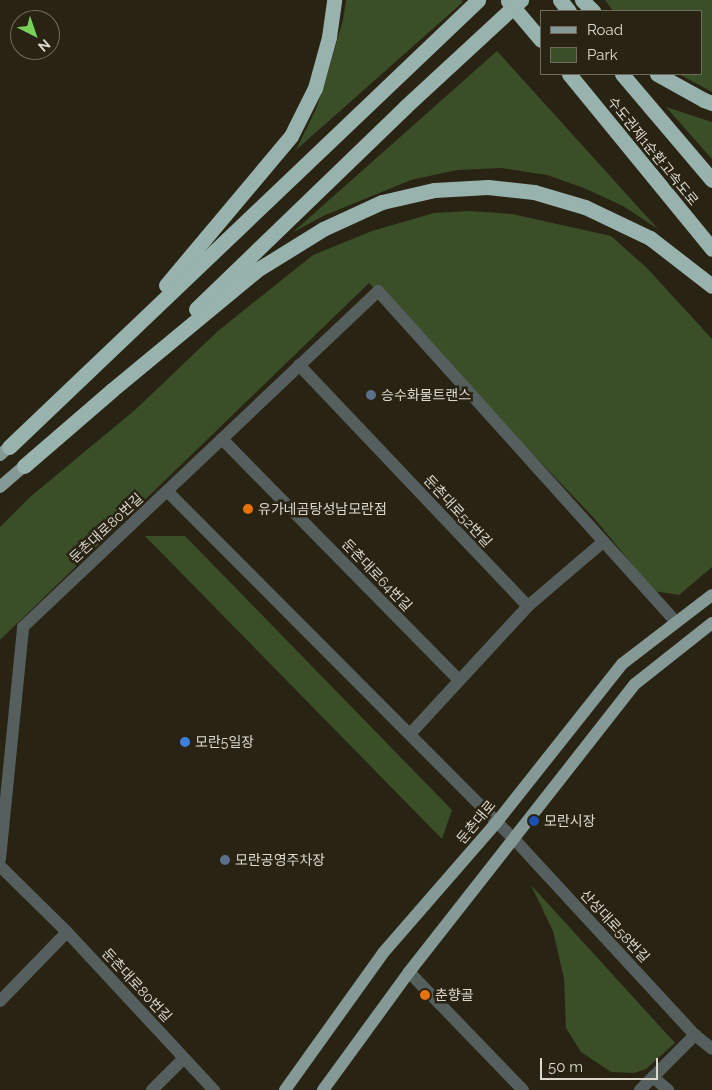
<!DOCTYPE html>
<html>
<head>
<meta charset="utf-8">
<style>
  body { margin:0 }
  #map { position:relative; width:712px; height:1090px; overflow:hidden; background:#292313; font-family:Raleway,"Noto Sans KR",sans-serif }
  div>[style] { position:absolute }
  .green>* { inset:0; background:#3a4f28 }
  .street>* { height:12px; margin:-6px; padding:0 6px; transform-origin:6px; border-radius:6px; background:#555f5d }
  .primary>* { height:12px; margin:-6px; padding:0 6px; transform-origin:6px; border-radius:6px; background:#859a96 }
  .highway>* { height:15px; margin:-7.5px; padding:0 7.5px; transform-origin:7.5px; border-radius:7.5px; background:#98b2ad }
  .dots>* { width:14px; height:14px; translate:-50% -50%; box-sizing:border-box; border:2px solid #292313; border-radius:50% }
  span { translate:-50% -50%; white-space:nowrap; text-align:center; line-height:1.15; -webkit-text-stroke:5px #292313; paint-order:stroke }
  .street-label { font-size:14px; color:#dcd8ce }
  .poi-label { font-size:14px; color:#dcd8ce }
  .left { translate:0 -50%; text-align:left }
  .legend { position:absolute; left:540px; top:10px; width:162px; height:65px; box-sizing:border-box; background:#292313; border:1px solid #716b5e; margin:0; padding:6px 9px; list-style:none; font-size:15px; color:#dcd8ce }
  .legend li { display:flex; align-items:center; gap:10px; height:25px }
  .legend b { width:25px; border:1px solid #716b5e }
  .north { position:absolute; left:10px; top:10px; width:50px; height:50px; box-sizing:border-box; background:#292313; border:1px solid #716b5e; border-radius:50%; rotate:139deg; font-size:14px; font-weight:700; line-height:20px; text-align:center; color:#dcd8ce }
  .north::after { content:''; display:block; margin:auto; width:18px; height:22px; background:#78d158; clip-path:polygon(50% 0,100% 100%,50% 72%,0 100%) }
  .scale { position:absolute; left:540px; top:1058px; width:118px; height:22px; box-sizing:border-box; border:2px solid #dcd8ce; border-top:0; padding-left:6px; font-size:15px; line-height:18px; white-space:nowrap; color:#dcd8ce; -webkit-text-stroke:4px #292313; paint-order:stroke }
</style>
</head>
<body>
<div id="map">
  <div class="green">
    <div style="clip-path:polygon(346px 0,461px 0,463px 2px,296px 150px,316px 109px,327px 76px,343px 20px)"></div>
    <div style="clip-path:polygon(605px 0,712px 0,712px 92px,679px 74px,701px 74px,701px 11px,613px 11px)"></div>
    <div style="clip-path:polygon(497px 51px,658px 229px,623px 206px,584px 188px,547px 175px,501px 168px,457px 170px,411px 180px,323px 216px,292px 233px)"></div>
    <div style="clip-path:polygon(666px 107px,712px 122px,712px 159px)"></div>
    <div style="clip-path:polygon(469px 211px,512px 214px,611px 236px,647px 268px,712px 339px,712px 567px,679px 595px,654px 591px,594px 518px,369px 283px,0 640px,0 527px,30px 497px,135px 410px,218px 331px,313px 255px,372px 231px,434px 213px)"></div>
    <div style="clip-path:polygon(145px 536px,185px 536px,452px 810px,442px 839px)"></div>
    <div style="clip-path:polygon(531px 885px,675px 1043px,646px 1069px,634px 1073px,611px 1072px,581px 1052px,566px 1028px,564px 978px,553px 931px)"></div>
  </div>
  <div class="street">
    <div style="left:299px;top:365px;width:332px;rotate:46.5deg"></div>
    <div style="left:222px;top:439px;width:338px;rotate:45.5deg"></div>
    <div style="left:167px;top:491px;width:491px;rotate:45.1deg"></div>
    <div style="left:514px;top:839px;width:267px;rotate:47.3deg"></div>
    <div style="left:695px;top:1035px;width:22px;rotate:39deg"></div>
    <div style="left:410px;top:734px;width:174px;rotate:-47.3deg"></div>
    <div style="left:528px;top:606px;width:99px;rotate:-40.5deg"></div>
    <div style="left:0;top:859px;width:233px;rotate:-84.3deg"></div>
    <div style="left:23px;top:627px;width:489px;rotate:-43.4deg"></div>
    <div style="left:378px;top:291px;width:445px;rotate:48deg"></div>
    <div style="left:0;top:866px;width:94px;rotate:44.6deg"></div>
    <div style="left:67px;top:932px;width:216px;rotate:47.1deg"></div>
    <div style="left:409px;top:972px;width:164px;rotate:46deg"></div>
    <div style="left:0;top:1001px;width:96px;rotate:-45.8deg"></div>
    <div style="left:653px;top:1077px;width:20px;rotate:41deg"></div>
    <div style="left:152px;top:1090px;width:45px;rotate:-45deg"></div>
    <div style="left:640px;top:1090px;width:78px;rotate:-45deg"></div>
  </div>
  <div class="primary">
    <div style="left:0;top:455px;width:12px;rotate:-42deg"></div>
    <div style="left:0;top:487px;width:32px;rotate:-41deg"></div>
    <div style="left:285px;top:1090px;width:168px;rotate:-54.4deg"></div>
    <div style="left:383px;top:953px;width:172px;rotate:-49deg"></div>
    <div style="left:496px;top:823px;width:203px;rotate:-51.6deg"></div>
    <div style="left:622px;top:664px;width:113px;rotate:-37.5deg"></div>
    <div style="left:323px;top:1090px;width:146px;rotate:-53.9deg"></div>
    <div style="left:409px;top:972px;width:366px;rotate:-51.9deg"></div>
    <div style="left:635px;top:684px;width:98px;rotate:-38.4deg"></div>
  </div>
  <div class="highway">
    <div style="left:560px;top:0;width:14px;rotate:51deg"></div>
    <div style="left:582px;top:0;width:16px;rotate:45deg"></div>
    <div style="left:508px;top:1px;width:51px;rotate:49.8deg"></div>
    <div style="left:569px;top:74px;width:226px;rotate:50.7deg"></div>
    <div style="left:622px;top:74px;width:139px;rotate:49.7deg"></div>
    <div style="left:657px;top:74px;width:54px;rotate:29deg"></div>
    <div style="left:704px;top:100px;width:9px;rotate:21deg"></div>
    <div style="left:166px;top:285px;width:194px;rotate:-50deg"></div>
    <div style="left:291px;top:136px;width:54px;rotate:-63.4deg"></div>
    <div style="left:315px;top:88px;width:53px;rotate:-74.6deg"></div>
    <div style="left:329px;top:37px;width:37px;rotate:-82deg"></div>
    <div style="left:196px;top:309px;width:291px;rotate:-44deg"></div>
    <div style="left:405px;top:107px;width:158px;rotate:-42.7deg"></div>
    <div style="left:9px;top:447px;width:648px;rotate:-43.62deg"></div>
    <div style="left:24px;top:466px;width:116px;rotate:-40.8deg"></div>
    <div style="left:112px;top:390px;width:188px;rotate:-39.6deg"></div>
    <div style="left:257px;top:270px;width:78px;rotate:-31.8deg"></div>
    <div style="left:323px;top:229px;width:65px;rotate:-24.6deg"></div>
    <div style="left:382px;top:202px;width:53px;rotate:-13deg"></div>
    <div style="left:434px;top:190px;width:54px;rotate:-3.2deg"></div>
    <div style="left:488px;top:187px;width:46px;rotate:6.2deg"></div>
    <div style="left:534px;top:192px;width:53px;rotate:16.4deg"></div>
    <div style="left:585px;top:207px;width:72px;rotate:25.5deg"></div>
    <div style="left:650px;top:238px;width:78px;rotate:37.7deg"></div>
  </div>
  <div class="dots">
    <div style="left:371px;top:395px;background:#5c6f8a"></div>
    <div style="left:248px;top:509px;background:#e8710a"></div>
    <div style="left:185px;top:742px;background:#3f7fe0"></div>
    <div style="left:534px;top:821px;background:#1a4fb4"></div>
    <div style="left:225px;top:860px;background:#5c6f8a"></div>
    <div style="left:425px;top:995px;background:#e8710a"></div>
  </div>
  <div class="street-label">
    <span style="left:653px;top:151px;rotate:51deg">수도권제1순환고속도로</span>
    <span style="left:458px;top:511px;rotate:47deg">둔촌대로52번길</span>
    <span style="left:106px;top:528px;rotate:-43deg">둔촌대로80번길</span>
    <span style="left:377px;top:575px;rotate:46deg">둔촌대로64번길</span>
    <span style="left:476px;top:822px;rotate:-50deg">둔촌대로</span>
    <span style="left:615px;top:926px;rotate:47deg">산성대로58번길</span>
    <span style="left:137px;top:985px;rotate:47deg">둔촌대로80번길</span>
  </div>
  <div class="poi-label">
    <span class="left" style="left:381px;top:395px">승수화물트랜스</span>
    <span class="left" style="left:258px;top:509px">유가네곰탕성남모란점</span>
    <span class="left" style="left:195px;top:742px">모란5일장</span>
    <span class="left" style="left:544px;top:821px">모란시장</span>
    <span class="left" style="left:235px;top:860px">모란공영주차장</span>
    <span class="left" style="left:435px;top:995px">춘향골</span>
  </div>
  <ul class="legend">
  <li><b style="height:6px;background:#859a96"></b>Road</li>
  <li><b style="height:14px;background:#3a4f28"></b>Park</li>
  </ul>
  <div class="north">N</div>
  <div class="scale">50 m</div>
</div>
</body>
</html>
